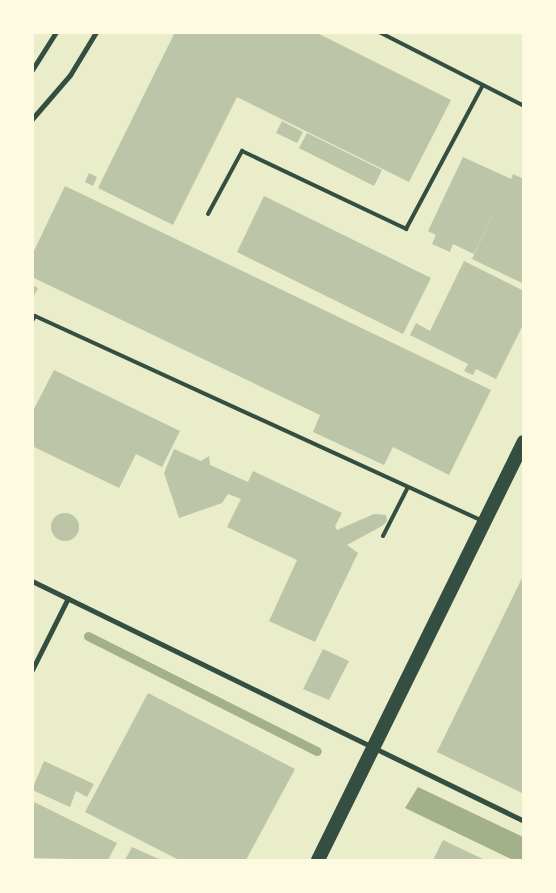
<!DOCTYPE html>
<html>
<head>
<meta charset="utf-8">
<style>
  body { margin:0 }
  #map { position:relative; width:556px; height:893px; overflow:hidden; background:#e9edc9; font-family:"Public Sans",sans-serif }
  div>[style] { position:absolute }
  .water>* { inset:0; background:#a3b18a }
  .stream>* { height:9px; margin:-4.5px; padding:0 4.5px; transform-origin:4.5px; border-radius:4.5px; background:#a3b18a }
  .building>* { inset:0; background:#bcc5a7 }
  .round { border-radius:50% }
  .service>* { height:4px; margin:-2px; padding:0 2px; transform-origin:2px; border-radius:2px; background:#344e41 }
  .minor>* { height:5px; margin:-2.5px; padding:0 2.5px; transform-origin:2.5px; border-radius:2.5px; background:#344e41 }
  .trunk>* { height:14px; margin:-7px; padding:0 7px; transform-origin:7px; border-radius:7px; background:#344e41 }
  span { translate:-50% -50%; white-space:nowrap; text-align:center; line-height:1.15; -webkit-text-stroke:4.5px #fefae0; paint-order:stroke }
  .frame { position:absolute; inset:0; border:34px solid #fefae0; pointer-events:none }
</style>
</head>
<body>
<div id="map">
  <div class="water">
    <div style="clip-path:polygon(418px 787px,523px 837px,523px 860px,513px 860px,405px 808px)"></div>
  </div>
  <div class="stream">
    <div style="left:88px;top:636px;width:256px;rotate:26.7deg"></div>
  </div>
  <div class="building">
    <div style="clip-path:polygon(175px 32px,315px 32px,451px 100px,409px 182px,237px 97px,173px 225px,98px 188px)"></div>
    <div style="clip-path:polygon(282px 121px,303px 132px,297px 143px,276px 133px)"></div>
    <div style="clip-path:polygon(307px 133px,382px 170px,374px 186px,299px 148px)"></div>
    <div style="clip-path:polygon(463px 157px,511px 179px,513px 174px,524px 179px,524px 284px,472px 259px,504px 192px,474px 254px,453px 244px,450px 252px,432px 244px,436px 235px,428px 231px)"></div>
    <div style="clip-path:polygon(89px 173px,97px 177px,93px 186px,85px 182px)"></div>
    <div style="clip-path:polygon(65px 186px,491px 390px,449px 475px,393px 447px,384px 465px,313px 432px,320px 415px,32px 277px,32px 255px)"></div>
    <div style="clip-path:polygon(264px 196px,431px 278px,403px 334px,237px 252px)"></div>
    <div style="clip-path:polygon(464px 261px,524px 291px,524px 323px,496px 379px,476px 369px,473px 375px,464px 371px,468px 364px,410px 335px,416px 323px,430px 331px)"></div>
    <div style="clip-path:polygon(32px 285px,38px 288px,32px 299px)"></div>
    <div style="clip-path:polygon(54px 370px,180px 431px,162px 467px,136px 454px,119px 488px,32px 446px,32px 413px)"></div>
    <div style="clip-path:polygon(174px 449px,201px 461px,209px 456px,210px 465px,248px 482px,253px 471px,342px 513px,335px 526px,337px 530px,374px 514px,386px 515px,387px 521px,382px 526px,347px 545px,358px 553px,315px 642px,269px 621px,297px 560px,227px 527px,241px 499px,228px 494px,222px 503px,179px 518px,164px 473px)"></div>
    <div class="round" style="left:51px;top:513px;width:28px;height:28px"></div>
    <div style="clip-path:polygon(524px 574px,524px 794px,437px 752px)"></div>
    <div style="clip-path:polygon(323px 649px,349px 661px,329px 700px,303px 689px)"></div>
    <div style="clip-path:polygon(148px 693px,295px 769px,246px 860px,179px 860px,85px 812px)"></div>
    <div style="clip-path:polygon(44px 761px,94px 784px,87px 797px,76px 791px,70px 807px,32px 790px)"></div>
    <div style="clip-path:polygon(32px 801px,117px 843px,108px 860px,32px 858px)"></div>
    <div style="clip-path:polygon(443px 840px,485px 860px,433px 860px)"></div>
    <div style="clip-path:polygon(132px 847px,161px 860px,125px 860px)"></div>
  </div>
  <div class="service">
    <div style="left:379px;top:32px;width:163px;rotate:27deg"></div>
    <div style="left:208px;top:214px;width:72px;rotate:-61.6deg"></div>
    <div style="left:242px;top:151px;width:182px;rotate:25.4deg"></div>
    <div style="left:406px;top:229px;width:163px;rotate:-61.9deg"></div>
    <div style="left:32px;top:321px;width:6px;rotate:-59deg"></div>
    <div style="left:35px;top:316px;width:492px;rotate:24.6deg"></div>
    <div style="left:383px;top:536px;width:55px;rotate:-63deg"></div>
  </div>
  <div class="minor">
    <div style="left:32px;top:70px;width:45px;rotate:-57.7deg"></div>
    <div style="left:32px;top:119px;width:58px;rotate:-49.2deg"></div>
    <div style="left:70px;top:75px;width:50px;rotate:-58.8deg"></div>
    <div style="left:32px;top:581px;width:547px;rotate:26deg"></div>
    <div style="left:32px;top:670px;width:80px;rotate:-63.4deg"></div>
  </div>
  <div class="trunk">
    <div style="left:318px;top:860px;width:466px;rotate:-63.8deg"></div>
  </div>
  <div class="frame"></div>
</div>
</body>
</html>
